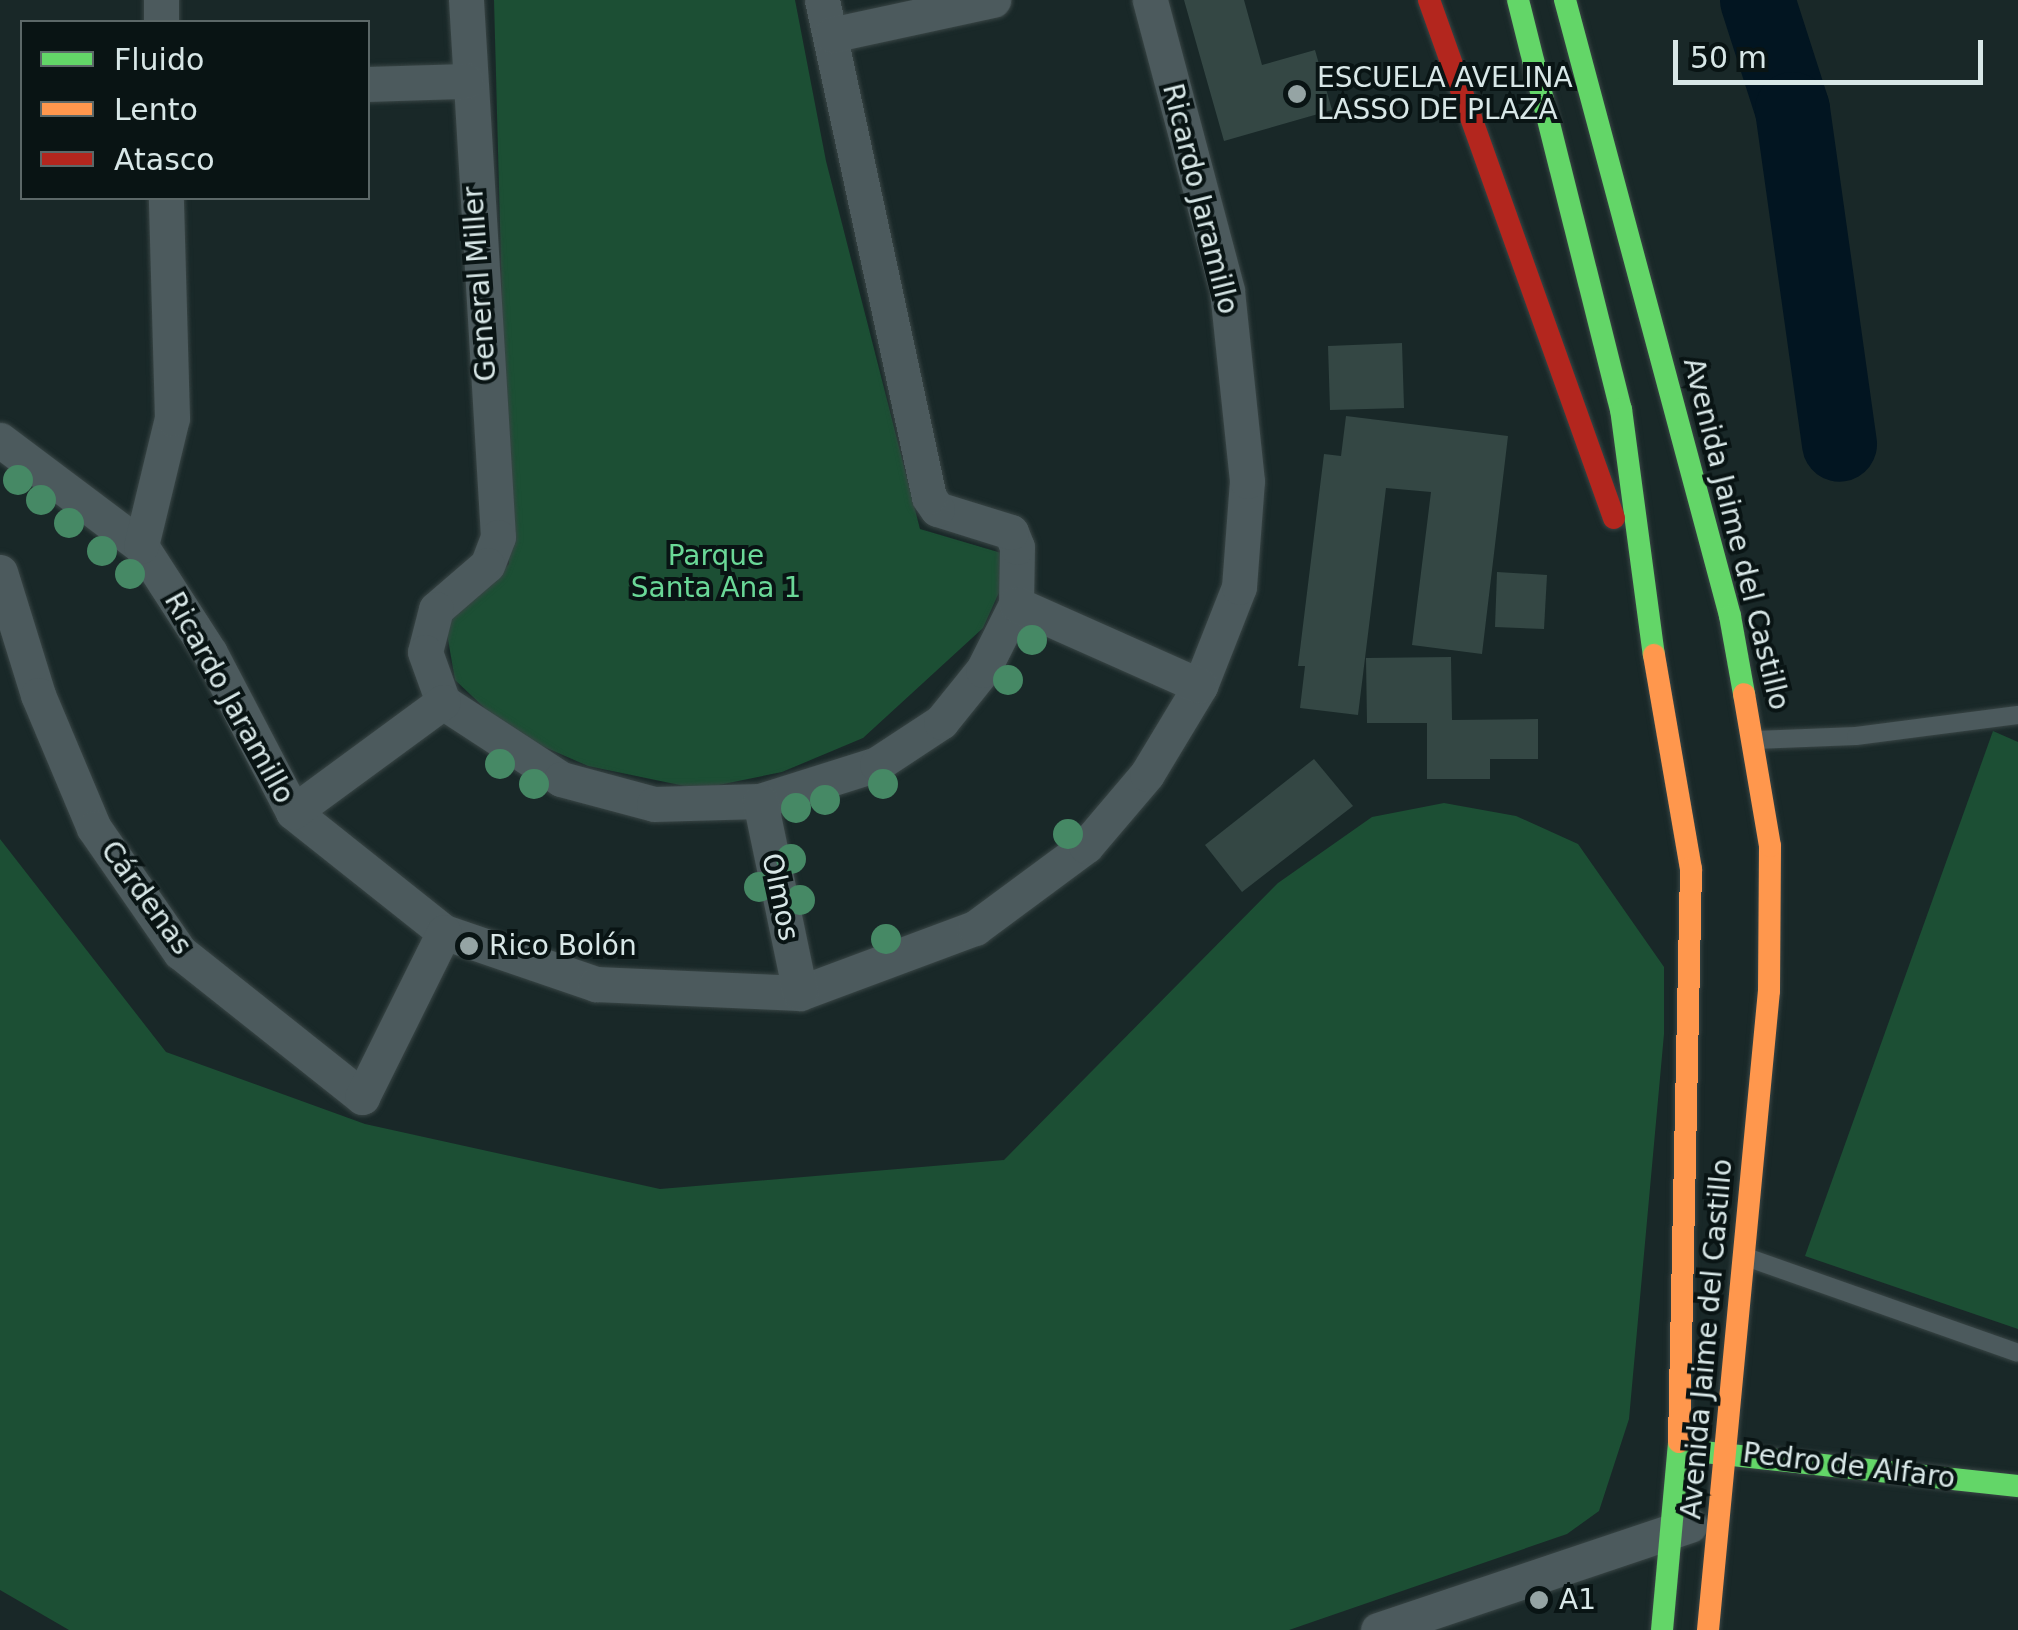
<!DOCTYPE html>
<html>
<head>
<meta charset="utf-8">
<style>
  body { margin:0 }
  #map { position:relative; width:2018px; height:1630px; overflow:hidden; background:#192828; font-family:"DejaVu Sans",sans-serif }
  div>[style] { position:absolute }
  .green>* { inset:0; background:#1c4f34 }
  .river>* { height:75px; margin:-37.5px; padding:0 37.5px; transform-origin:37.5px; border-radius:37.5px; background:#021521 }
  .building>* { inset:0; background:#344744 }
  .roads { filter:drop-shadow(0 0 2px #394545) drop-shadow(0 0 2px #394545) }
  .lane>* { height:18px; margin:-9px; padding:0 9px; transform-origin:9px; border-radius:9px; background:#4c5a5d }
  .street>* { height:35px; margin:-17.5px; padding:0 17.5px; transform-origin:17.5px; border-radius:17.5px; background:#4c5a5d }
  .fast>* { height:22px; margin:-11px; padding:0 11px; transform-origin:11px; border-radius:11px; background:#63d668 }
  .slow>* { height:22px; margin:-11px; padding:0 11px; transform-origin:11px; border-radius:11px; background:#ff974d }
  .jam>* { height:22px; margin:-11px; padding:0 11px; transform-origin:11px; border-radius:11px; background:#b3261e }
  .trees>* { width:30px; height:30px; margin:-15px; border-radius:50%; background:#468965 }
  .dots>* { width:28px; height:28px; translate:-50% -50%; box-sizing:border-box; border:5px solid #091414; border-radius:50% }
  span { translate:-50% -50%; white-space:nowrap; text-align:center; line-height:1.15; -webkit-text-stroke:8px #091414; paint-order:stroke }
  .poi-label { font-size:28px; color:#d8e7e7 }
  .left { translate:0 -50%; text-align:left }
  .street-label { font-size:28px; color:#d8e7e7 }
  .park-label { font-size:28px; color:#6ad897 }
  .legend { position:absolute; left:20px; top:20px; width:350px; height:180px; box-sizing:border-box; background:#091414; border:2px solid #5c6868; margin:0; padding:12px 18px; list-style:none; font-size:30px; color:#d8e7e7 }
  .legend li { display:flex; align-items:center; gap:20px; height:50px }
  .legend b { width:50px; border:2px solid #5c6868 }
  .scale { position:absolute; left:1673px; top:40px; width:310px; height:45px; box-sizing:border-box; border:5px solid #d8e7e7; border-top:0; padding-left:12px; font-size:30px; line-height:35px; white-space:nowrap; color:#d8e7e7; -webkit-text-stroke:8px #091414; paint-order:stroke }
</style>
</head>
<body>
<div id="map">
  <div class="green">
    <div style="clip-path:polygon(494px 0,795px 0,826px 161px,920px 529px,1015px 557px,983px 628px,863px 738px,782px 772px,699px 789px,588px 766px,510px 732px,455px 680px,445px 622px,509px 564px)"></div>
    <div style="clip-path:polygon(1993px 731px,2018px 742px,2018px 1329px,1805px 1256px)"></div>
    <div style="clip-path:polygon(1444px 803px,1516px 816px,1578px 844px,1664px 967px,1664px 1034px,1629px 1419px,1599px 1511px,1567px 1534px,1289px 1630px,69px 1630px,0 1590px,0 839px,166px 1052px,365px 1124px,660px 1189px,1004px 1160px,1278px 883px,1372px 817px)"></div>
  </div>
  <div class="river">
    <div style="left:1757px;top:0;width:114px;rotate:72.2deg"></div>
    <div style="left:1792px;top:109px;width:338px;rotate:82deg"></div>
  </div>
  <div class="building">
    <div style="clip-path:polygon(1184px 0,1244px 0,1262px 65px,1315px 50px,1332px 110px,1224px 141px)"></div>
    <div style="clip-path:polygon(1402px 343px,1404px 408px,1330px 410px,1328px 346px)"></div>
    <div style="clip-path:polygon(1346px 416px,1508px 436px,1482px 654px,1412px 645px,1431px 492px,1386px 488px,1358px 715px,1300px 708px,1305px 666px,1298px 666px,1324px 454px,1341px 456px)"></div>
    <div style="clip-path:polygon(1497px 572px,1547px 575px,1544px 629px,1495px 627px)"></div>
    <div style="clip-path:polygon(1451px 657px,1452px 720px,1538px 719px,1538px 759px,1490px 759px,1490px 779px,1427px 779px,1427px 723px,1367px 723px,1366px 658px)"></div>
    <div style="clip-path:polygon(1314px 759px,1353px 806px,1242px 892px,1205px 845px)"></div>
  </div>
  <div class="roads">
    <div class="lane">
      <div style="left:1755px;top:740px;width:101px;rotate:-2.3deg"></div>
      <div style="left:1856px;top:736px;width:163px;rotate:-7.4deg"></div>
      <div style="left:1746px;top:1257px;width:288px;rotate:19.4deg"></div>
    </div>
    <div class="street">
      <div style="left:161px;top:0;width:22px;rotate:90deg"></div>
      <div style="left:466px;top:0;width:538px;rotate:86.59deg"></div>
      <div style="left:498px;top:537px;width:30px;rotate:111deg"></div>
      <div style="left:487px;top:565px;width:67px;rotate:139.2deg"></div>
      <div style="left:436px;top:609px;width:44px;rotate:104.3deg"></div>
      <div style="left:425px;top:652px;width:53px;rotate:70.2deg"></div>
      <div style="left:443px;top:702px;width:141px;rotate:33.1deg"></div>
      <div style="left:561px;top:779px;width:96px;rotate:15deg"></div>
      <div style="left:654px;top:804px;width:106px;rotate:-1.6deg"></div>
      <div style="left:760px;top:801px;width:123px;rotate:-17.5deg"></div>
      <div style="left:877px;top:764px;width:77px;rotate:-33.3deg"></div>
      <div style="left:941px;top:722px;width:67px;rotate:-51.1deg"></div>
      <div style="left:983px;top:670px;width:74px;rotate:-63.4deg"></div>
      <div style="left:1016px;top:604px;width:57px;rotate:-89deg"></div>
      <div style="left:1017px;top:547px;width:16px;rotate:-112deg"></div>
      <div style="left:1011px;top:532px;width:77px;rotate:-162.7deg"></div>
      <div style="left:937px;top:509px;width:14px;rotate:-124deg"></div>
      <div style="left:929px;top:497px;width:508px;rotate:-102.15deg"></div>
      <div style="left:831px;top:35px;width:166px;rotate:-12.2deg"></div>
      <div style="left:368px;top:84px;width:98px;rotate:-1.8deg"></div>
      <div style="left:0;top:440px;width:176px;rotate:36.9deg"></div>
      <div style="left:141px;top:546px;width:127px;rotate:57.2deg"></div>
      <div style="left:210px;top:653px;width:179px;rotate:62.4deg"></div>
      <div style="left:293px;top:812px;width:193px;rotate:38.5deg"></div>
      <div style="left:444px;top:932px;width:161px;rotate:18.9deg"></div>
      <div style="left:596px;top:984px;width:204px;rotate:2.5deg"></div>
      <div style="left:800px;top:993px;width:187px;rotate:-20.4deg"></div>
      <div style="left:975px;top:928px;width:138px;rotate:-36.5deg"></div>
      <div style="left:1086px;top:846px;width:94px;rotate:-49.7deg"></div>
      <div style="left:1147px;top:774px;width:103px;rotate:-58.9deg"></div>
      <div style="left:1200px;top:686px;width:106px;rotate:-68.5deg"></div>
      <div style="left:1239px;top:587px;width:106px;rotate:-85.7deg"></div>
      <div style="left:1247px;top:481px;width:192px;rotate:-96deg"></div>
      <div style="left:1227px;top:290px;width:300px;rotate:-104.9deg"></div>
      <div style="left:141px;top:546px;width:132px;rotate:-76.4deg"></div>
      <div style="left:172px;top:418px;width:220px;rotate:-91.6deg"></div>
      <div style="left:0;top:572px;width:129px;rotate:72.8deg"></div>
      <div style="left:38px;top:695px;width:144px;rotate:67.2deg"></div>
      <div style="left:94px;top:828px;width:151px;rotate:55.3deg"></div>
      <div style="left:180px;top:952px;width:233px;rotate:38.5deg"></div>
      <div style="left:362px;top:1097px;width:184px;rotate:-63.6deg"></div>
      <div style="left:1016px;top:604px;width:201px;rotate:24deg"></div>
      <div style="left:760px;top:801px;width:196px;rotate:78.2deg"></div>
      <div style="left:293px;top:812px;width:186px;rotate:-36.3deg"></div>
      <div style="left:1378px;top:1630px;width:329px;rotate:-18.6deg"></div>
    </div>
    <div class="fast">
      <div style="left:1518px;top:0;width:422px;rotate:75.9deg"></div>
      <div style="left:1621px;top:409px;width:248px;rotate:82.4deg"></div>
      <div style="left:1565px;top:0;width:638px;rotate:75deg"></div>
      <div style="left:1730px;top:616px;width:79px;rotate:79.8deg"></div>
      <div style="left:1695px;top:1451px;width:325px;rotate:6.2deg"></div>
      <div style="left:1662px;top:1630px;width:189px;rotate:-84.8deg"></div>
    </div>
    <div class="slow">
      <div style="left:1654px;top:655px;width:217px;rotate:80.2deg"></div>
      <div style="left:1691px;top:869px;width:573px;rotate:91.2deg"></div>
      <div style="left:1708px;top:1630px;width:642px;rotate:-84.55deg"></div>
      <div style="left:1769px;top:991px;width:145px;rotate:-89.6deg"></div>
      <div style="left:1770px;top:846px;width:154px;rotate:-99.7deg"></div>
    </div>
    <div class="jam">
      <div style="left:1429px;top:0;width:550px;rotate:70.35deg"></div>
    </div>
  </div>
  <div class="trees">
    <div style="left:18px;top:480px"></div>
    <div style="left:41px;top:500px"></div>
    <div style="left:69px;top:523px"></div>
    <div style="left:102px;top:551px"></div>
    <div style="left:130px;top:574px"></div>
    <div style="left:1032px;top:640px"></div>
    <div style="left:1008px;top:680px"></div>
    <div style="left:500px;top:764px"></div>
    <div style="left:534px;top:784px"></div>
    <div style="left:883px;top:784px"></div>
    <div style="left:825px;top:800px"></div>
    <div style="left:796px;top:808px"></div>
    <div style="left:1068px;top:834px"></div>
    <div style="left:791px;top:859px"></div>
    <div style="left:759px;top:887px"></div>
    <div style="left:800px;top:900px"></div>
    <div style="left:886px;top:939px"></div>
  </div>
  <div class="dots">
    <div style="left:1297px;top:94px;background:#95a4a4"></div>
    <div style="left:469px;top:946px;background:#95a4a4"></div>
    <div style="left:1539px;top:1600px;background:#95a4a4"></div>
  </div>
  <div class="poi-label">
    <span class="left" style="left:1317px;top:94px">ESCUELA AVELINA<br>LASSO DE PLAZA</span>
    <span class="left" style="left:489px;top:946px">Rico Bolón</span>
    <span class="left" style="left:1559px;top:1600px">A1</span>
  </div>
  <div class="street-label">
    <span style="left:1200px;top:199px;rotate:76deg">Ricardo Jaramillo</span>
    <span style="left:480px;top:284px;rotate:-94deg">General Miller</span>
    <span style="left:1736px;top:534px;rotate:76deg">Avenida Jaime del Castillo</span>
    <span style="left:229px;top:698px;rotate:61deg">Ricardo Jaramillo</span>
    <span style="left:780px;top:897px;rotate:78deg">Olmos</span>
    <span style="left:146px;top:898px;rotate:54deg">Cárdenas</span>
    <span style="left:1707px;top:1339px;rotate:-85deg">Avenida Jaime del Castillo</span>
    <span style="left:1849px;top:1466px;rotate:7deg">Pedro de Alfaro</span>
  </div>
  <div class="park-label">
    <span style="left:716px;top:572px">Parque<br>Santa Ana 1</span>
  </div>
  <ul class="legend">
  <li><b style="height:12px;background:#63d668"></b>Fluido</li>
  <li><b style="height:12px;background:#ff974d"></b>Lento</li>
  <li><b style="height:12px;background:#b3261e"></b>Atasco</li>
  </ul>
  <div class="scale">50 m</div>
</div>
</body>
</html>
